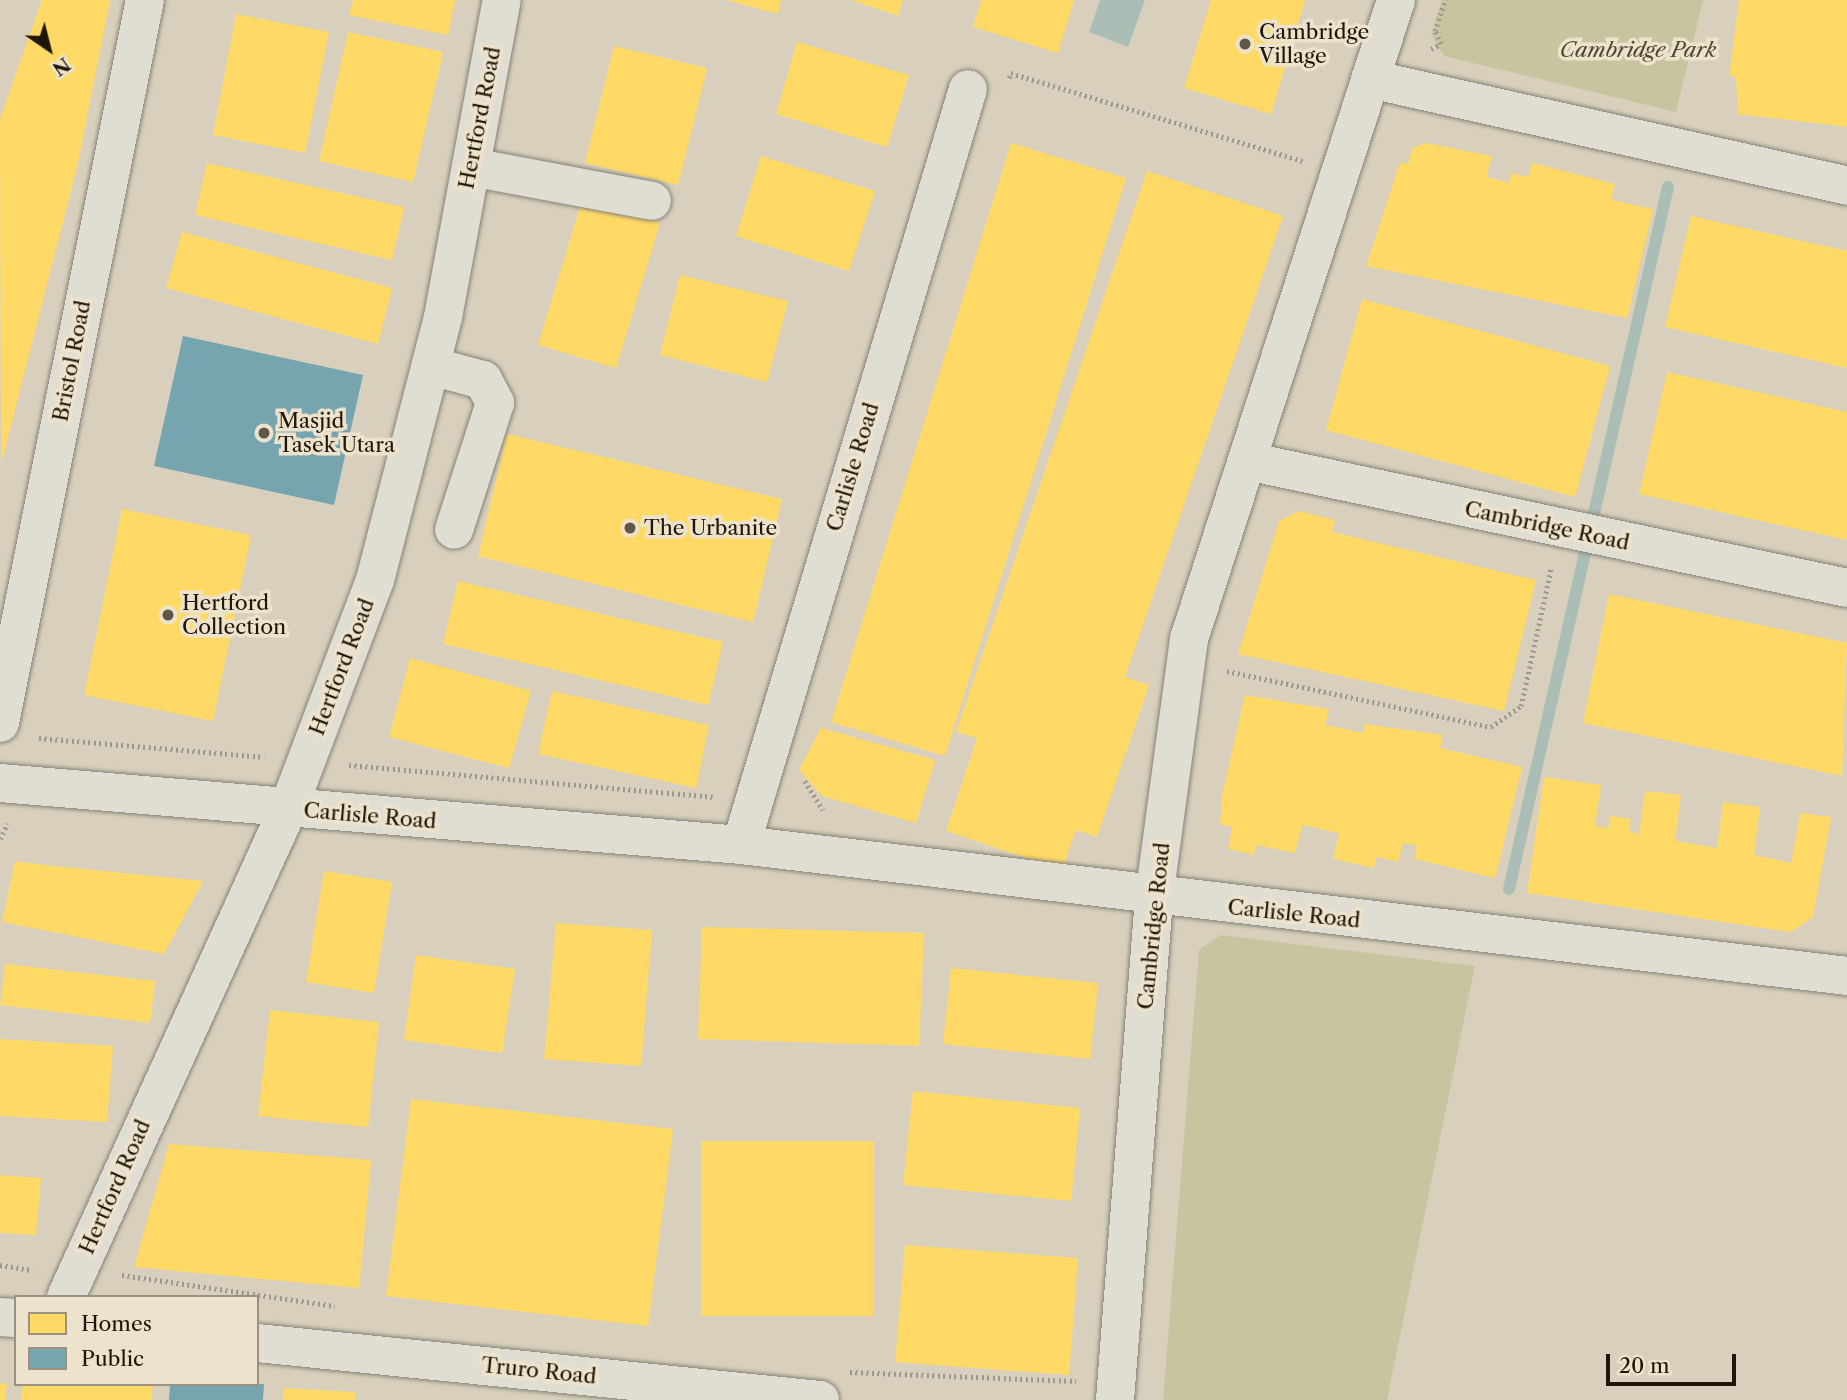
<!DOCTYPE html>
<html>
<head>
<meta charset="utf-8">
<style>
  body { margin:0 }
  #map { position:relative; width:1847px; height:1400px; overflow:hidden; background:#d8d0bc; font-family:"Libre Caslon Text",serif }
  div>[style] { position:absolute }
  .green>* { inset:0; background:#c6c5a0 }
  .water>* { inset:0; background:#aabeb6 }
  .homes>* { inset:0; background:#ffd966 }
  .public>* { inset:0; background:#76a5af }
  .stream>* { height:12px; margin:-6px; padding:0 6px; transform-origin:6px; border-radius:6px; background:#aabeb6 }
  .path>* { height:4.5px; margin-top:-2.25px; transform-origin:0; background:repeating-linear-gradient(90deg,#9c988f 0 2px,transparent 0 5.5px) }
  .roads { filter:drop-shadow(0 0 2px #888276) drop-shadow(0 0 2px #888276) }
  .minor>* { height:38px; margin:-19px; padding:0 19px; transform-origin:19px; border-radius:19px; background:#e0ddd3 }
  .dots>* { width:19px; height:19px; translate:-50% -50%; box-sizing:border-box; border:4px solid #ede3cc; border-radius:50% }
  span { translate:-50% -50%; white-space:nowrap; text-align:center; line-height:1.15; -webkit-text-stroke:7px #ede3cc; paint-order:stroke }
  .poi-label { font-size:21px; color:#201608 }
  .left { translate:0 -50%; text-align:left }
  .park-label { font-size:21px; color:#4d482f; font-style:italic }
  .street-label { font-size:21px; color:#201608 }
  .legend { position:absolute; left:14px; top:1295px; width:245px; height:91px; box-sizing:border-box; background:#ede3cc; border:2px solid #9b917e; margin:0; padding:9px 12px; list-style:none; font-size:21px; color:#201608 }
  .legend li { display:flex; align-items:center; gap:14px; height:35px }
  .legend b { width:35px; border:2px solid #9b917e }
  .north { position:absolute; left:14px; top:14px; width:70px; height:70px; -webkit-text-stroke:5px #ede3cc; paint-order:stroke; rotate:145deg; font-size:19px; font-weight:700; line-height:28px; text-align:center; color:#201608 }
  .north::after { content:''; display:block; margin:auto; width:24px; height:32px; background:#201608; clip-path:polygon(50% 0,100% 100%,50% 72%,0 100%) }
  .scale { position:absolute; left:1606px; top:1354px; width:130px; height:32px; box-sizing:border-box; border:4px solid #201608; border-top:0; padding-left:9px; font-size:21px; line-height:24px; white-space:nowrap; color:#201608; -webkit-text-stroke:5px #ede3cc; paint-order:stroke }
</style>
</head>
<body>
<div id="map">
  <div class="green">
    <div style="clip-path:polygon(1442px 0,1703px 0,1676px 112px,1444px 56px,1431px 34px)"></div>
    <div style="clip-path:polygon(1221px 935px,1475px 966px,1387px 1400px,1163px 1400px,1199px 950px)"></div>
  </div>
  <div class="water">
    <div style="clip-path:polygon(1100px 0,1145px 0,1128px 47px,1089px 32px)"></div>
  </div>
  <div class="homes">
    <div style="clip-path:polygon(42px 0,110px 0,78px 162px,1px 465px,0 119px)"></div>
    <div style="clip-path:polygon(353px 0,455px 0,448px 35px,349px 15px)"></div>
    <div style="clip-path:polygon(726px 0,781px 0,778px 14px)"></div>
    <div style="clip-path:polygon(851px 0,903px 0,898px 16px)"></div>
    <div style="clip-path:polygon(981px 0,1074px 0,1058px 53px,973px 27px)"></div>
    <div style="clip-path:polygon(1211px 0,1305px 0,1271px 114px,1184px 88px)"></div>
    <div style="clip-path:polygon(1739px 0,1847px 0,1847px 127px,1738px 114px,1736px 77px,1729px 76px)"></div>
    <div style="clip-path:polygon(236px 14px,329px 32px,305px 153px,213px 135px)"></div>
    <div style="clip-path:polygon(348px 32px,443px 52px,413px 182px,319px 161px)"></div>
    <div style="clip-path:polygon(797px 42px,909px 75px,887px 147px,776px 114px)"></div>
    <div style="clip-path:polygon(614px 46px,707px 68px,678px 185px,585px 163px)"></div>
    <div style="clip-path:polygon(1011px 143px,1126px 178px,945px 756px,831px 722px)"></div>
    <div style="clip-path:polygon(1426px 143px,1492px 156px,1486px 177px,1509px 183px,1511px 173px,1528px 177px,1532px 163px,1615px 184px,1611px 200px,1653px 209px,1627px 318px,1366px 266px,1400px 162px,1408px 164px,1412px 148px)"></div>
    <div style="clip-path:polygon(761px 156px,875px 191px,849px 271px,736px 236px)"></div>
    <div style="clip-path:polygon(207px 163px,404px 207px,392px 260px,195px 215px)"></div>
    <div style="clip-path:polygon(1147px 171px,1283px 216px,1125px 677px,1149px 685px,1097px 837px,1076px 830px,1062px 870px,946px 831px,977px 738px,956px 732px)"></div>
    <div style="clip-path:polygon(582px 200px,660px 223px,616px 368px,538px 345px)"></div>
    <div style="clip-path:polygon(1691px 216px,1847px 251px,1847px 368px,1665px 327px)"></div>
    <div style="clip-path:polygon(182px 232px,392px 288px,378px 344px,166px 288px)"></div>
    <div style="clip-path:polygon(680px 275px,788px 301px,767px 382px,660px 355px)"></div>
    <div style="clip-path:polygon(1362px 299px,1610px 366px,1575px 497px,1326px 430px)"></div>
    <div style="clip-path:polygon(1667px 372px,1847px 412px,1847px 540px,1639px 494px)"></div>
    <div style="clip-path:polygon(507px 434px,782px 499px,753px 622px,478px 556px)"></div>
    <div style="clip-path:polygon(122px 509px,251px 535px,213px 721px,84px 695px)"></div>
    <div style="clip-path:polygon(1299px 511px,1335px 520px,1332px 532px,1536px 580px,1504px 711px,1238px 654px,1279px 521px)"></div>
    <div style="clip-path:polygon(458px 581px,723px 642px,708px 705px,443px 644px)"></div>
    <div style="clip-path:polygon(1609px 594px,1847px 643px,1842px 776px,1583px 723px)"></div>
    <div style="clip-path:polygon(410px 658px,531px 691px,509px 768px,389px 737px)"></div>
    <div style="clip-path:polygon(552px 691px,709px 725px,696px 788px,538px 754px)"></div>
    <div style="clip-path:polygon(1245px 695px,1329px 709px,1325px 725px,1363px 733px,1364px 724px,1443px 735px,1440px 748px,1522px 767px,1495px 878px,1414px 859px,1417px 846px,1403px 843px,1398px 862px,1376px 857px,1374px 868px,1333px 859px,1339px 833px,1302px 825px,1295px 853px,1256px 845px,1254px 855px,1228px 849px,1232px 827px,1220px 824px,1222px 795px)"></div>
    <div style="clip-path:polygon(821px 728px,935px 760px,916px 823px,822px 796px,799px 770px)"></div>
    <div style="clip-path:polygon(1544px 777px,1601px 785px,1595px 826px,1608px 828px,1610px 816px,1631px 819px,1629px 832px,1639px 834px,1645px 791px,1681px 795px,1675px 841px,1717px 848px,1723px 802px,1760px 807px,1754px 855px,1791px 863px,1800px 813px,1831px 817px,1813px 917px,1791px 932px,1527px 893px)"></div>
    <div style="clip-path:polygon(15px 861px,44px 865px,203px 881px,164px 954px,2px 922px)"></div>
    <div style="clip-path:polygon(324px 871px,392px 882px,374px 993px,306px 982px)"></div>
    <div style="clip-path:polygon(556px 923px,652px 930px,641px 1066px,544px 1059px)"></div>
    <div style="clip-path:polygon(702px 927px,924px 933px,919px 1046px,698px 1039px)"></div>
    <div style="clip-path:polygon(416px 955px,515px 969px,502px 1053px,404px 1040px)"></div>
    <div style="clip-path:polygon(5px 964px,155px 981px,150px 1023px,0 1005px)"></div>
    <div style="clip-path:polygon(951px 968px,1098px 983px,1090px 1059px,943px 1044px)"></div>
    <div style="clip-path:polygon(270px 1010px,379px 1022px,368px 1127px,258px 1116px)"></div>
    <div style="clip-path:polygon(0 1039px,113px 1046px,107px 1122px,0 1116px)"></div>
    <div style="clip-path:polygon(913px 1091px,1080px 1108px,1071px 1201px,903px 1185px)"></div>
    <div style="clip-path:polygon(411px 1099px,673px 1129px,648px 1326px,386px 1296px)"></div>
    <div style="clip-path:polygon(701px 1141px,874px 1141px,873px 1316px,701px 1316px)"></div>
    <div style="clip-path:polygon(169px 1144px,371px 1160px,359px 1288px,134px 1267px)"></div>
    <div style="clip-path:polygon(0 1175px,41px 1178px,36px 1235px,0 1233px)"></div>
    <div style="clip-path:polygon(905px 1245px,1078px 1258px,1069px 1375px,895px 1362px)"></div>
    <div style="clip-path:polygon(0 1383px,7px 1384px,5px 1400px,0 1400px)"></div>
    <div style="clip-path:polygon(23px 1384px,153px 1384px,151px 1400px,21px 1400px)"></div>
    <div style="clip-path:polygon(284px 1388px,355px 1392px,355px 1400px,283px 1400px)"></div>
  </div>
  <div class="public">
    <div style="clip-path:polygon(183px 336px,363px 375px,334px 505px,154px 466px)"></div>
    <div style="clip-path:polygon(170px 1384px,264px 1384px,263px 1400px,169px 1400px)"></div>
  </div>
  <div class="stream">
    <div style="left:1509px;top:889px;width:720px;rotate:-77.24deg"></div>
  </div>
  <div class="path">
    <div style="left:1431px;top:49px;width:11px;rotate:-27deg"></div>
    <div style="left:1441px;top:44px;width:14px;rotate:-115deg"></div>
    <div style="left:1435px;top:31px;width:33px;rotate:-72deg"></div>
    <div style="left:1009px;top:78px;width:5px;rotate:-68deg"></div>
    <div style="left:1011px;top:73px;width:305px;rotate:16.8deg"></div>
    <div style="left:1227px;top:671px;width:270px;rotate:12deg"></div>
    <div style="left:1491px;top:727px;width:37px;rotate:-35deg"></div>
    <div style="left:1521px;top:706px;width:141px;rotate:-77.7deg"></div>
    <div style="left:39px;top:738px;width:226px;rotate:4.8deg"></div>
    <div style="left:349px;top:765px;width:365px;rotate:5deg"></div>
    <div style="left:805px;top:781px;width:34px;rotate:58deg"></div>
    <div style="left:0;top:839px;width:17px;rotate:-65deg"></div>
    <div style="left:0;top:1265px;width:33px;rotate:9deg"></div>
    <div style="left:122px;top:1275px;width:215px;rotate:8.3deg"></div>
    <div style="left:850px;top:1372px;width:226px;rotate:2.3deg"></div>
  </div>
  <div class="roads">
    <div class="minor">
      <div style="left:1370px;top:79px;width:489px;rotate:12.6deg"></div>
      <div style="left:471px;top:167px;width:184px;rotate:10.6deg"></div>
      <div style="left:431px;top:366px;width:54px;rotate:15.1deg"></div>
      <div style="left:483px;top:380px;width:26px;rotate:62deg"></div>
      <div style="left:495px;top:403px;width:133px;rotate:107.9deg"></div>
      <div style="left:1247px;top:461px;width:613px;rotate:11.95deg"></div>
      <div style="left:0;top:723px;width:737px;rotate:-78.66deg"></div>
      <div style="left:0;top:783px;width:744px;rotate:4.78deg"></div>
      <div style="left:741px;top:845px;width:1114px;rotate:6.75deg"></div>
      <div style="left:741px;top:845px;width:789px;rotate:-73.29deg"></div>
      <div style="left:66px;top:1297px;width:536px;rotate:-65.54deg"></div>
      <div style="left:288px;top:809px;width:245px;rotate:-69.2deg"></div>
      <div style="left:375px;top:580px;width:272px;rotate:-75.5deg"></div>
      <div style="left:443px;top:317px;width:322px;rotate:-79.5deg"></div>
      <div style="left:0;top:1317px;width:16px;rotate:4deg"></div>
      <div style="left:257px;top:1343px;width:566px;rotate:5.78deg"></div>
      <div style="left:1115px;top:1400px;width:504px;rotate:-85.56deg"></div>
      <div style="left:1154px;top:898px;width:261px;rotate:-82.3deg"></div>
      <div style="left:1189px;top:639px;width:672px;rotate:-72.05deg"></div>
    </div>
  </div>
  <div class="dots">
    <div style="left:1245px;top:44px;background:#605747"></div>
    <div style="left:264px;top:433px;background:#605747"></div>
    <div style="left:630px;top:528px;background:#605747"></div>
    <div style="left:168px;top:615px;background:#605747"></div>
  </div>
  <div class="poi-label">
    <span class="left" style="left:1259px;top:44px">Cambridge<br>Village</span>
    <span class="left" style="left:278px;top:433px">Masjid<br>Tasek Utara</span>
    <span class="left" style="left:644px;top:528px">The Urbanite</span>
    <span class="left" style="left:182px;top:615px">Hertford<br>Collection</span>
  </div>
  <div class="park-label">
    <span style="left:1638px;top:50px">Cambridge Park</span>
  </div>
  <div class="street-label">
    <span style="left:480px;top:118px;rotate:-79deg">Hertford Road</span>
    <span style="left:72px;top:361px;rotate:-79deg">Bristol Road</span>
    <span style="left:853px;top:467px;rotate:-73deg">Carlisle Road</span>
    <span style="left:1547px;top:526px;rotate:12deg">Cambridge Road</span>
    <span style="left:342px;top:667px;rotate:-69deg">Hertford Road</span>
    <span style="left:370px;top:816px;rotate:5deg">Carlisle Road</span>
    <span style="left:1294px;top:914px;rotate:6deg">Carlisle Road</span>
    <span style="left:1154px;top:926px;rotate:-84deg">Cambridge Road</span>
    <span style="left:115px;top:1187px;rotate:-66deg">Hertford Road</span>
    <span style="left:539px;top:1371px;rotate:6deg">Truro Road</span>
  </div>
  <ul class="legend">
  <li><b style="height:19px;background:#ffd966"></b>Homes</li>
  <li><b style="height:19px;background:#76a5af"></b>Public</li>
  </ul>
  <div class="north">N</div>
  <div class="scale">20 m</div>
</div>
</body>
</html>
